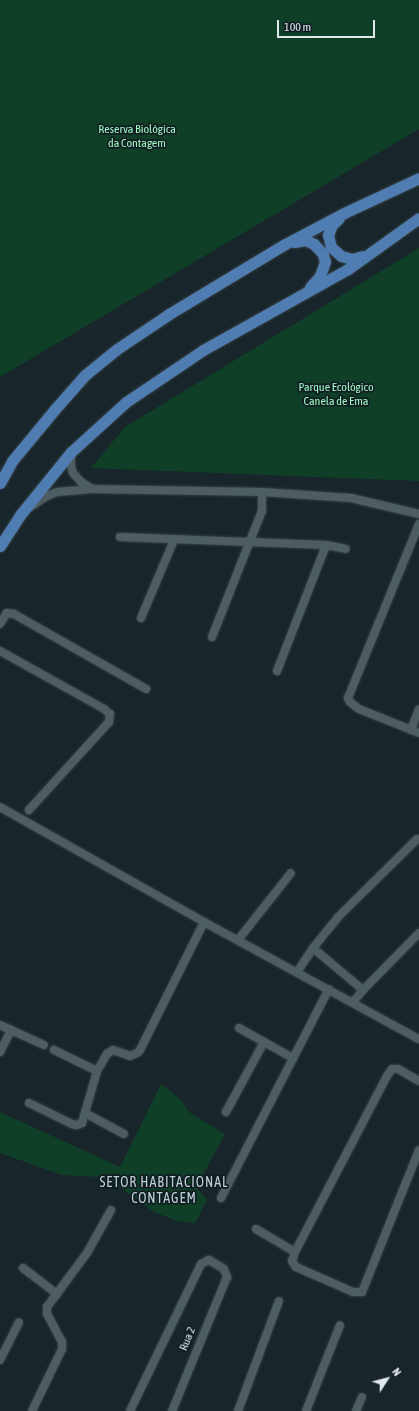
<!DOCTYPE html>
<html>
<head>
<meta charset="utf-8">
<style>
  body { margin:0 }
  #map { position:relative; width:419px; height:1411px; overflow:hidden; background:#18262b; font-family:"Asap Condensed",sans-serif }
  div>[style] { position:absolute }
  .green>* { inset:0; background:#0f3f27 }
  .roads { filter:drop-shadow(0 0 1px #394347) drop-shadow(0 0 1px #394347) }
  .minor>* { height:8px; margin:-4px; padding:0 4px; transform-origin:4px; border-radius:4px; background:#4e5d62 }
  .major>* { height:11px; margin:-5.5px; padding:0 5.5px; transform-origin:5.5px; border-radius:5.5px; background:#4f7cb1 }
  span { translate:-50% -50%; white-space:nowrap; text-align:center; line-height:1.15; -webkit-text-stroke:3.5px #0f1c21; paint-order:stroke }
  .park-label { font-size:12px; color:#9ffac4 }
  .street-label { font-size:12px; color:#e1e9ed }
  .quarter-label { font-size:14px; color:#becfd5; letter-spacing:1px }
  .north { position:absolute; left:367px; top:1359px; width:40px; height:40px; -webkit-text-stroke:3px #0f1c21; paint-order:stroke; rotate:54deg; font-size:11px; font-weight:700; line-height:16px; text-align:center; color:#e1e9ed }
  .north::after { content:''; display:block; margin:auto; width:14px; height:18px; background:#e1e9ed; clip-path:polygon(50% 0,100% 100%,50% 72%,0 100%) }
  .scale { position:absolute; left:277px; top:20px; width:98px; height:18px; box-sizing:border-box; border:2px solid #e1e9ed; border-top:0; padding-left:5px; font-size:12px; line-height:14px; white-space:nowrap; color:#e1e9ed; -webkit-text-stroke:3px #0f1c21; paint-order:stroke }
</style>
</head>
<body>
<div id="map">
  <div class="green">
    <div style="clip-path:polygon(0 0,419px 0,419px 129px,0 377px)"></div>
    <div style="clip-path:polygon(419px 248px,419px 481px,91px 468px,125px 427px)"></div>
    <div style="clip-path:polygon(161px 1084px,181px 1100px,190px 1113px,225px 1134px,196px 1187px,207px 1200px,195px 1223px,177px 1221px,154px 1212px,120px 1187px,101px 1177px,62px 1175px,0 1153px,0 1112px,120px 1167px)"></div>
  </div>
  <div class="roads">
    <div class="minor">
      <div style="left:71px;top:452px;width:14px;rotate:90deg"></div>
      <div style="left:71px;top:466px;width:7px;rotate:74deg"></div>
      <div style="left:73px;top:473px;width:12px;rotate:48deg"></div>
      <div style="left:81px;top:482px;width:12px;rotate:31deg"></div>
      <div style="left:29px;top:508px;width:22px;rotate:-34deg"></div>
      <div style="left:47px;top:496px;width:11px;rotate:-22deg"></div>
      <div style="left:57px;top:492px;width:35px;rotate:-5deg"></div>
      <div style="left:92px;top:489px;width:170px;rotate:1deg"></div>
      <div style="left:262px;top:492px;width:89px;rotate:3.9deg"></div>
      <div style="left:351px;top:498px;width:70px;rotate:13.2deg"></div>
      <div style="left:419px;top:524px;width:188px;rotate:112.2deg"></div>
      <div style="left:348px;top:698px;width:4px;rotate:63deg"></div>
      <div style="left:350px;top:702px;width:11px;rotate:38deg"></div>
      <div style="left:359px;top:709px;width:65px;rotate:21.8deg"></div>
      <div style="left:120px;top:537px;width:206px;rotate:2.2deg"></div>
      <div style="left:326px;top:545px;width:20px;rotate:11deg"></div>
      <div style="left:141px;top:618px;width:85px;rotate:-67.1deg"></div>
      <div style="left:0;top:624px;width:13px;rotate:-58deg"></div>
      <div style="left:7px;top:613px;width:7px;rotate:8deg"></div>
      <div style="left:14px;top:614px;width:152px;rotate:29.6deg"></div>
      <div style="left:212px;top:637px;width:136px;rotate:-68.4deg"></div>
      <div style="left:262px;top:511px;width:19px;rotate:-90deg"></div>
      <div style="left:0;top:651px;width:119px;rotate:29.1deg"></div>
      <div style="left:104px;top:709px;width:8px;rotate:40deg"></div>
      <div style="left:110px;top:714px;width:8px;rotate:97deg"></div>
      <div style="left:109px;top:722px;width:119px;rotate:132.3deg"></div>
      <div style="left:277px;top:671px;width:135px;rotate:-68.7deg"></div>
      <div style="left:411px;top:730px;width:22px;rotate:-69deg"></div>
      <div style="left:0;top:807px;width:234px;rotate:29.4deg"></div>
      <div style="left:204px;top:922px;width:245px;rotate:28.6deg"></div>
      <div style="left:238px;top:940px;width:85px;rotate:-51.7deg"></div>
      <div style="left:313px;top:948px;width:65px;rotate:40deg"></div>
      <div style="left:297px;top:972px;width:29px;rotate:-56deg"></div>
      <div style="left:313px;top:948px;width:40px;rotate:-51deg"></div>
      <div style="left:338px;top:917px;width:111px;rotate:-44.6deg"></div>
      <div style="left:353px;top:1002px;width:16px;rotate:-50deg"></div>
      <div style="left:363px;top:990px;width:80px;rotate:-45.5deg"></div>
      <div style="left:0;top:1025px;width:48px;rotate:24.4deg"></div>
      <div style="left:239px;top:1028px;width:62px;rotate:29.1deg"></div>
      <div style="left:54px;top:1050px;width:48px;rotate:26deg"></div>
      <div style="left:0;top:1052px;width:25px;rotate:-63deg"></div>
      <div style="left:419px;top:1081px;width:24px;rotate:-150deg"></div>
      <div style="left:398px;top:1069px;width:6px;rotate:180deg"></div>
      <div style="left:392px;top:1069px;width:9px;rotate:126deg"></div>
      <div style="left:387px;top:1076px;width:199px;rotate:117.6deg"></div>
      <div style="left:295px;top:1252px;width:9px;rotate:108deg"></div>
      <div style="left:292px;top:1261px;width:7px;rotate:56deg"></div>
      <div style="left:296px;top:1267px;width:62px;rotate:23.7deg"></div>
      <div style="left:353px;top:1292px;width:9px"></div>
      <div style="left:362px;top:1292px;width:153px;rotate:-68.1deg"></div>
      <div style="left:29px;top:1103px;width:48px;rotate:26deg"></div>
      <div style="left:72px;top:1124px;width:5px;rotate:11deg"></div>
      <div style="left:77px;top:1125px;width:5px;rotate:-22deg"></div>
      <div style="left:82px;top:1123px;width:54px;rotate:-73.9deg"></div>
      <div style="left:97px;top:1071px;width:20px;rotate:-60deg"></div>
      <div style="left:107px;top:1054px;width:7px;rotate:-34deg"></div>
      <div style="left:113px;top:1050px;width:18px;rotate:19deg"></div>
      <div style="left:130px;top:1056px;width:8px;rotate:-23deg"></div>
      <div style="left:137px;top:1053px;width:4px;rotate:-45deg"></div>
      <div style="left:140px;top:1050px;width:143px;rotate:-63.4deg"></div>
      <div style="left:226px;top:1112px;width:80px;rotate:-61.5deg"></div>
      <div style="left:85px;top:1113px;width:44px;rotate:28.3deg"></div>
      <div style="left:221px;top:1198px;width:235px;rotate:-62.7deg"></div>
      <div style="left:256px;top:1229px;width:45px;rotate:30.5deg"></div>
      <div style="left:23px;top:1268px;width:43px;rotate:37.4deg"></div>
      <div style="left:0;top:1360px;width:42px;rotate:-63.4deg"></div>
      <div style="left:32px;top:1411px;width:69px;rotate:-64.2deg"></div>
      <div style="left:62px;top:1349px;width:7px;rotate:-90deg"></div>
      <div style="left:62px;top:1342px;width:32px;rotate:-118deg"></div>
      <div style="left:47px;top:1314px;width:7px;rotate:-90deg"></div>
      <div style="left:47px;top:1307px;width:67px;rotate:-53.5deg"></div>
      <div style="left:87px;top:1253px;width:49px;rotate:-60.8deg"></div>
      <div style="left:130px;top:1411px;width:163px;rotate:-64.2deg"></div>
      <div style="left:201px;top:1264px;width:9px;rotate:-27deg"></div>
      <div style="left:209px;top:1260px;width:17px;rotate:31deg"></div>
      <div style="left:224px;top:1269px;width:9px;rotate:69deg"></div>
      <div style="left:227px;top:1277px;width:145px;rotate:112.3deg"></div>
      <div style="left:238px;top:1411px;width:117px;rotate:-69.6deg"></div>
      <div style="left:306px;top:1411px;width:92px;rotate:-68.4deg"></div>
      <div style="left:356px;top:1411px;width:15px;rotate:-67deg"></div>
    </div>
    <div class="major">
      <div style="left:339px;top:218px;width:10px;rotate:135deg"></div>
      <div style="left:332px;top:225px;width:11px;rotate:112deg"></div>
      <div style="left:328px;top:235px;width:12px;rotate:76deg"></div>
      <div style="left:331px;top:247px;width:13px;rotate:42deg"></div>
      <div style="left:341px;top:256px;width:11px;rotate:15deg"></div>
      <div style="left:352px;top:259px;width:11px;rotate:-15deg"></div>
      <div style="left:294px;top:242px;width:12px;rotate:-9deg"></div>
      <div style="left:306px;top:240px;width:9px;rotate:27deg"></div>
      <div style="left:314px;top:244px;width:13px;rotate:48deg"></div>
      <div style="left:323px;top:254px;width:8px;rotate:76deg"></div>
      <div style="left:325px;top:262px;width:15px;rotate:110deg"></div>
      <div style="left:320px;top:276px;width:15px;rotate:132deg"></div>
      <div style="left:0;top:483px;width:25px;rotate:-61deg"></div>
      <div style="left:12px;top:461px;width:67px;rotate:-50.4deg"></div>
      <div style="left:55px;top:409px;width:45px;rotate:-48.6deg"></div>
      <div style="left:85px;top:375px;width:41px;rotate:-39.1deg"></div>
      <div style="left:117px;top:349px;width:63px;rotate:-33.9deg"></div>
      <div style="left:169px;top:314px;width:135px;rotate:-31.1deg"></div>
      <div style="left:285px;top:244px;width:67px;rotate:-27.7deg"></div>
      <div style="left:344px;top:213px;width:83px;rotate:-25deg"></div>
      <div style="left:0;top:546px;width:37px;rotate:-57deg"></div>
      <div style="left:20px;top:515px;width:81px;rotate:-51deg"></div>
      <div style="left:71px;top:452px;width:74px;rotate:-42.3deg"></div>
      <div style="left:126px;top:402px;width:93px;rotate:-34deg"></div>
      <div style="left:203px;top:350px;width:166px;rotate:-29.2deg"></div>
      <div style="left:348px;top:269px;width:87px;rotate:-35.7deg"></div>
    </div>
  </div>
  <div class="park-label">
    <span style="left:137px;top:137px">Reserva Biológica<br>da Contagem</span>
    <span style="left:336px;top:395px">Parque Ecológico<br>Canela de Ema</span>
  </div>
  <div class="street-label">
    <span style="left:188px;top:1339px;rotate:-68deg">Rua 2</span>
  </div>
  <div class="quarter-label">
    <span style="left:164px;top:1190px">SETOR HABITACIONAL<br>CONTAGEM</span>
  </div>
  <div class="north">N</div>
  <div class="scale">100 m</div>
</div>
</body>
</html>
